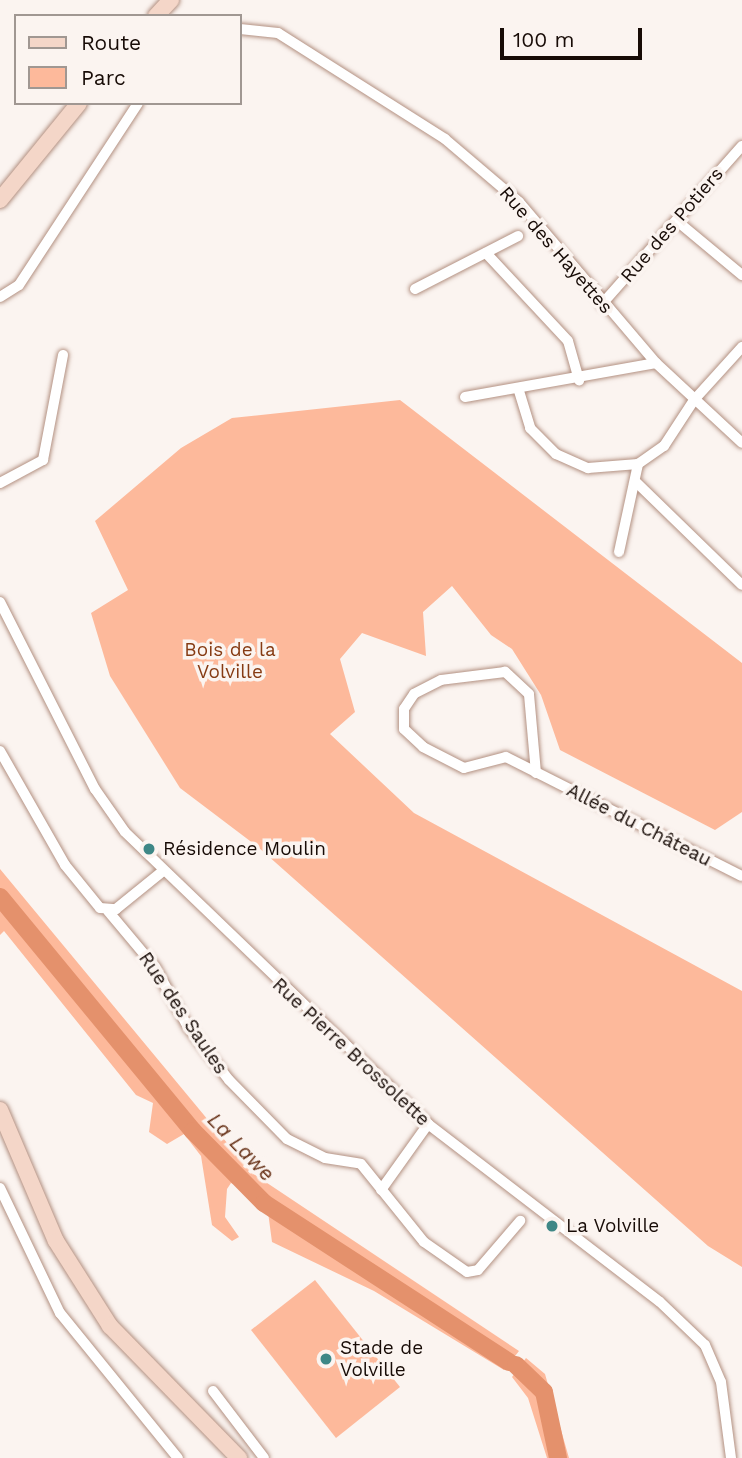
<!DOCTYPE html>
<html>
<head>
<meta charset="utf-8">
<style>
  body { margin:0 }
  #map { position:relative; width:742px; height:1458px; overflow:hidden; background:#fbf4f0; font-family:"Work Sans",sans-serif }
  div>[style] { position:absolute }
  .green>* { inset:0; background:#fdb99b }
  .river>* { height:18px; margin:-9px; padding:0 9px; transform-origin:9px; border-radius:9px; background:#e4916c }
  .roads { filter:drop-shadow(0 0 2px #b39182) drop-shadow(0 0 2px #b39182) }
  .minor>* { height:10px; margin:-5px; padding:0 5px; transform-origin:5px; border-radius:5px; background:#fff }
  .secondary>* { height:16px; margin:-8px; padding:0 8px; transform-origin:8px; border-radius:8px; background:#f4d6c8 }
  .dots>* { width:19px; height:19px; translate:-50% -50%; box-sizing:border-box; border:4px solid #fbf4f0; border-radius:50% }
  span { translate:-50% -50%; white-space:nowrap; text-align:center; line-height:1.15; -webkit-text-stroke:7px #fbf4f0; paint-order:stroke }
  .street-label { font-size:19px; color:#170b06 }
  .park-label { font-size:19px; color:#863b13 }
  .poi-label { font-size:19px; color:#170b06 }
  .left { translate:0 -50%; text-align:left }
  .water-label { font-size:21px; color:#673117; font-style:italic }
  .legend { position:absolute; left:14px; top:14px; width:228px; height:91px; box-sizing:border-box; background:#fbf4f0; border:2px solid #a09792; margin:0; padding:9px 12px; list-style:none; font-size:21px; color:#170b06 }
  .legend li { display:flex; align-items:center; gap:14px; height:35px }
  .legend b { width:35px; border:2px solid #a09792 }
  .scale { position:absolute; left:500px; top:28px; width:142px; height:32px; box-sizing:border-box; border:4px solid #170b06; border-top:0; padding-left:9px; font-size:21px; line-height:24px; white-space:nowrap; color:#170b06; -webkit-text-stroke:5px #fbf4f0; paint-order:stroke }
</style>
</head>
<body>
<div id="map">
  <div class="green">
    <div style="clip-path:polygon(400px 400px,742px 663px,742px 812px,715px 830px,560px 750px,541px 695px,512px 649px,491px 635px,452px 586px,423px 612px,426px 656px,362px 633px,340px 659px,355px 712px,330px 734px,414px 813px,742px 991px,742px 1267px,708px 1246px,258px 847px,180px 788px,110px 676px,91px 613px,128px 590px,95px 521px,181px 448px,232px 418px)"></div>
    <div style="clip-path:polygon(0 869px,252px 1173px,519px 1351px,504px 1370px,374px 1291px,272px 1242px,268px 1212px,244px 1188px,231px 1183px,227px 1189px,225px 1217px,239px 1237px,232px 1241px,212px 1225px,201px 1156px,184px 1134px,167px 1144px,149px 1132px,153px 1103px,136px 1095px,4px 931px,0 935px)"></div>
    <div style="clip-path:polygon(315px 1280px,400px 1387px,336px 1438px,251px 1330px)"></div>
    <div style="clip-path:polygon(526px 1358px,545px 1374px,569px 1458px,547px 1458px,528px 1398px,512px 1377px)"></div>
  </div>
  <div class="river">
    <div style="left:0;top:897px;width:303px;rotate:50.5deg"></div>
    <div style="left:193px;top:1131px;width:101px;rotate:45.4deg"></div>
    <div style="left:264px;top:1203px;width:292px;rotate:33deg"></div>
    <div style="left:516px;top:1365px;width:39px;rotate:44deg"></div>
    <div style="left:544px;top:1392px;width:67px;rotate:78deg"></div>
  </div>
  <div class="roads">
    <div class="minor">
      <div style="left:240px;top:29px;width:38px;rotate:6deg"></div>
      <div style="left:278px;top:33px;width:198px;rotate:32.4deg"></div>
      <div style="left:445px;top:139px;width:97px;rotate:40.4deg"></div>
      <div style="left:519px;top:202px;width:211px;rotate:49.6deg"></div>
      <div style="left:656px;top:363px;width:117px;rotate:42.9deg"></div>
      <div style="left:677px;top:221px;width:85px;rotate:39.7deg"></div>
      <div style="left:486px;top:253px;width:120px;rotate:47deg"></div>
      <div style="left:568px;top:341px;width:41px;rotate:74.2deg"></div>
      <div style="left:415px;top:289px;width:116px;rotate:-27.2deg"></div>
      <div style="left:0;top:297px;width:22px;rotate:-32deg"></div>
      <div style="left:19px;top:285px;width:217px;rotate:-56.8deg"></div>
      <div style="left:602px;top:304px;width:211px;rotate:-48.5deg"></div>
      <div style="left:519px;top:391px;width:39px;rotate:73deg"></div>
      <div style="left:530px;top:428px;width:37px;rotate:45deg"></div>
      <div style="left:556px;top:454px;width:35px;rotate:24deg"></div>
      <div style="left:588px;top:468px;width:50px;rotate:-4.6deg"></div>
      <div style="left:638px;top:464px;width:32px;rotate:-35deg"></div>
      <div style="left:664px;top:446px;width:55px;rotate:-56.9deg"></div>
      <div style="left:694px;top:400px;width:72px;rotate:-47.8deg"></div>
      <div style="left:465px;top:397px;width:194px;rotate:-10.1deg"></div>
      <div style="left:0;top:483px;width:49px;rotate:-28.1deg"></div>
      <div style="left:43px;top:460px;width:107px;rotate:-79.2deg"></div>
      <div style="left:637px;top:483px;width:146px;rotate:44.2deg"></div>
      <div style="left:619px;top:552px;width:90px;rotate:-77.8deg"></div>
      <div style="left:0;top:602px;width:210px;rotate:63.1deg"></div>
      <div style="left:95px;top:789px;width:52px;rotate:55.1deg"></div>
      <div style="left:125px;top:832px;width:421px;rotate:43.9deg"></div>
      <div style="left:428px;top:1124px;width:292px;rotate:37.5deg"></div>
      <div style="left:660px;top:1302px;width:62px;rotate:43.7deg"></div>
      <div style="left:705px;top:1345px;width:40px;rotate:66.6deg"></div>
      <div style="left:721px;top:1382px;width:77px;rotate:82.5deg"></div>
      <div style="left:0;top:751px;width:131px;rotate:60.3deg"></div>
      <div style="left:65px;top:865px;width:55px;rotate:50.9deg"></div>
      <div style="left:100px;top:908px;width:16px;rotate:4deg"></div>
      <div style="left:116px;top:909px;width:60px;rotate:-39deg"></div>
      <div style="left:536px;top:773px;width:79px;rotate:-95.1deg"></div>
      <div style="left:529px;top:694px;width:33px;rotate:-137deg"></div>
      <div style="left:505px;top:672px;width:64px;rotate:172.9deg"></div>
      <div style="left:441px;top:680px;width:30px;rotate:153deg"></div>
      <div style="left:414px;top:694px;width:18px;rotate:124deg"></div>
      <div style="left:404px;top:709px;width:20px;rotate:90deg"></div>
      <div style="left:404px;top:729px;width:26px;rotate:43deg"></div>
      <div style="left:423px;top:747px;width:46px;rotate:27.1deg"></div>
      <div style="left:464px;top:768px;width:43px;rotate:-14.7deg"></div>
      <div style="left:506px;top:757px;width:264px;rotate:26.8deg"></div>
      <div style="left:108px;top:911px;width:73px;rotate:50deg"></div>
      <div style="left:155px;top:967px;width:68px;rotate:61.2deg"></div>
      <div style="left:188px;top:1027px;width:67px;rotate:52.3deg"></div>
      <div style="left:229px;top:1080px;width:83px;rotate:45.5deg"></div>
      <div style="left:287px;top:1139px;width:42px;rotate:26.6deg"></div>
      <div style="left:325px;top:1158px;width:36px;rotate:9deg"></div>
      <div style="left:361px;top:1164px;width:100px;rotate:51.1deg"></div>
      <div style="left:424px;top:1242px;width:52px;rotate:34.9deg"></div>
      <div style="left:467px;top:1272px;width:11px;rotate:-10deg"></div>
      <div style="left:478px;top:1270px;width:65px;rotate:-49.4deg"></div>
      <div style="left:0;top:1188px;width:139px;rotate:64.4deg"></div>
      <div style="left:60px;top:1313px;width:187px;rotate:50.9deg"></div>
      <div style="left:381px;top:1190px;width:81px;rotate:-54.5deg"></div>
      <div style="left:213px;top:1391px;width:84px;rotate:52.7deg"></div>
    </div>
    <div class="secondary">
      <div style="left:156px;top:16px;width:22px;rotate:-47deg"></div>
      <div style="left:0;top:200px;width:125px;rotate:-50.8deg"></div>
      <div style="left:0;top:1110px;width:142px;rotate:66.9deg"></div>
      <div style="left:56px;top:1241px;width:101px;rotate:57.6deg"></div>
      <div style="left:110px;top:1326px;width:185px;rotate:45.7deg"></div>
    </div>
  </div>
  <div class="dots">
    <div style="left:149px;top:849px;background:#3e8786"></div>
    <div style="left:552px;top:1226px;background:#3e8786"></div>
    <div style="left:326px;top:1359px;background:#3e8786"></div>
  </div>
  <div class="street-label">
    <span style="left:672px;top:225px;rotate:-49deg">Rue des Potiers</span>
    <span style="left:556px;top:250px;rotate:49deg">Rue des Hayettes</span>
    <span style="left:639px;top:825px;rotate:27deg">Allée du Château</span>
    <span style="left:183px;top:1013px;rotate:56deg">Rue des Saules</span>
    <span style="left:351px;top:1052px;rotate:43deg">Rue Pierre Brossolette</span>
  </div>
  <div class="park-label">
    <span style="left:230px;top:661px">Bois de la<br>Volville</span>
  </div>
  <div class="poi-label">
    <span class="left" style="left:163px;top:849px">Résidence Moulin</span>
    <span class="left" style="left:566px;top:1226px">La Volville</span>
    <span class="left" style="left:340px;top:1359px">Stade de<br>Volville</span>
  </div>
  <div class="water-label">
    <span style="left:241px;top:1147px;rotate:46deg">La Lawe</span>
  </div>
  <ul class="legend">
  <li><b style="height:9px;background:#f4d6c8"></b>Route</li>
  <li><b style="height:19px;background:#fdb99b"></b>Parc</li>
  </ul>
  <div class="scale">100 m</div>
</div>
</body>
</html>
